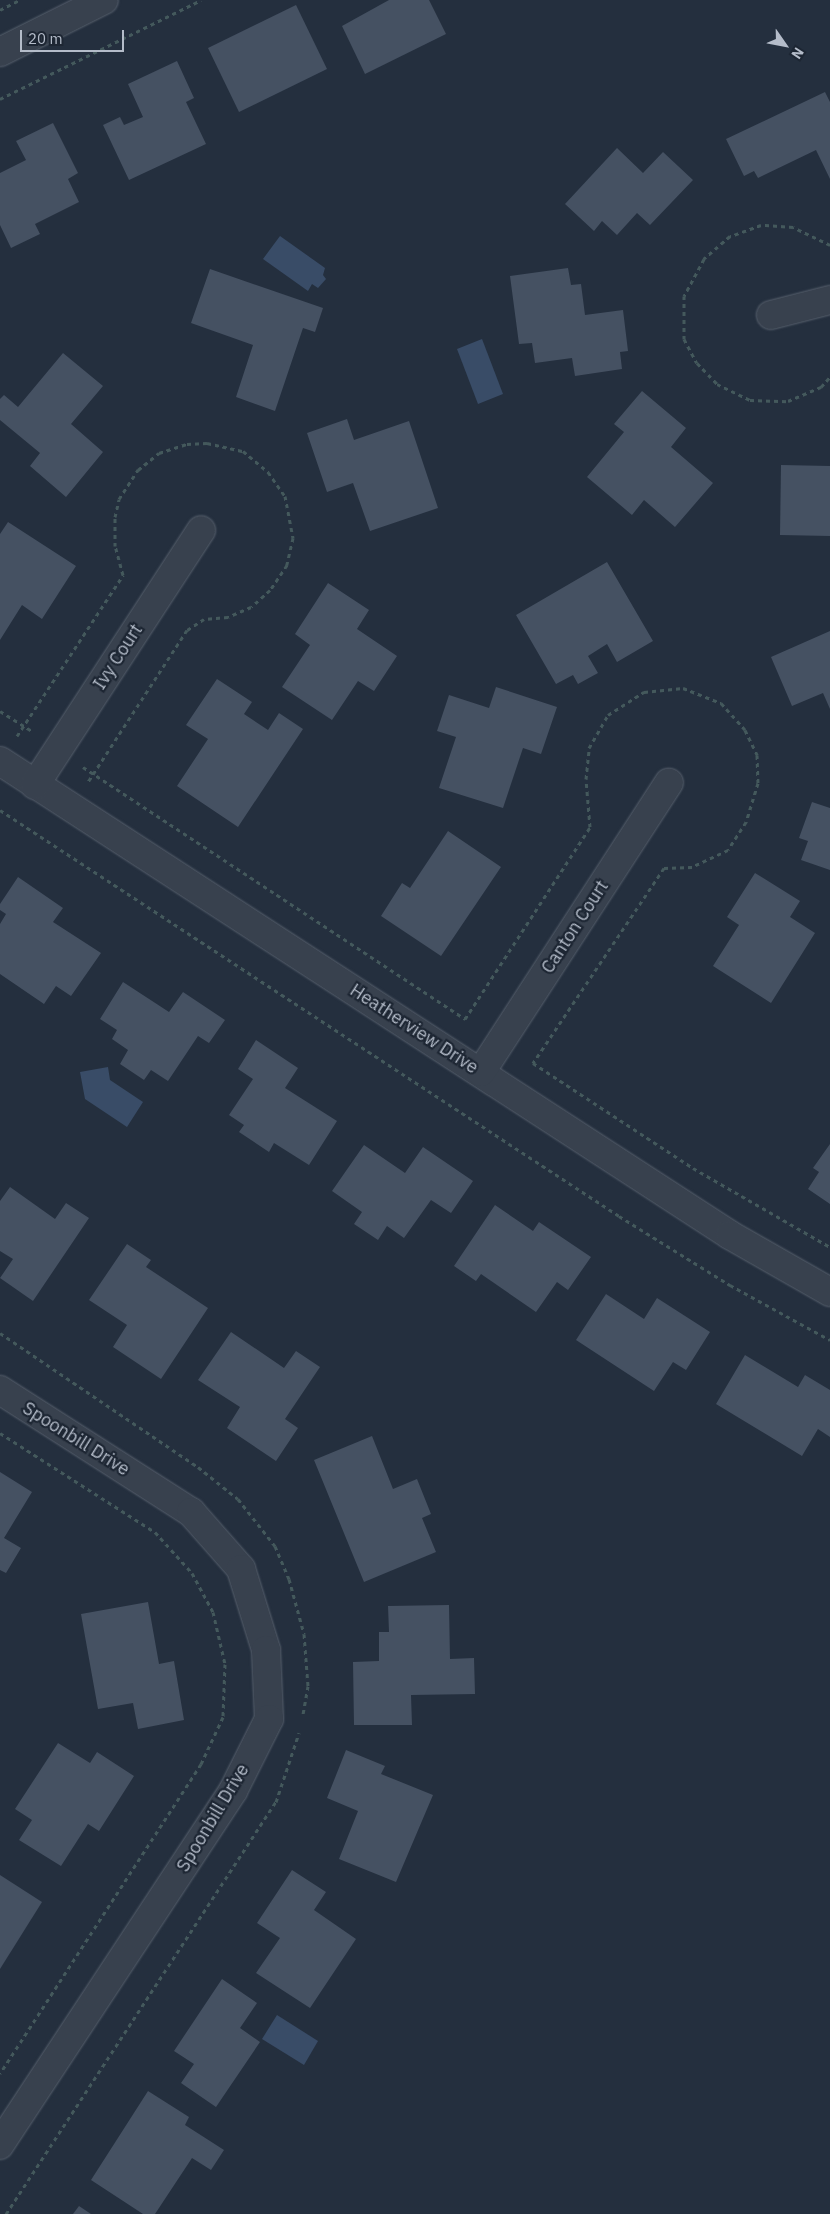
<!DOCTYPE html>
<html>
<head>
<meta charset="utf-8">
<style>
  body { margin:0 }
  #map { position:relative; width:830px; height:2214px; overflow:hidden; background:#242f3e; font-family:"IBM Plex Sans",sans-serif }
  div>[style] { position:absolute }
  .water>* { inset:0; background:#394c67 }
  .building>* { inset:0; background:#455162 }
  .path>* { height:3px; margin-top:-1.5px; transform-origin:0; background:repeating-linear-gradient(90deg,#44595c 0 4px,transparent 0 8px) }
  .roads { filter:drop-shadow(0 0 1px #565f6c) drop-shadow(0 0 1px #565f6c) }
  .minor>* { height:28px; margin:-14px; padding:0 14px; transform-origin:14px; border-radius:14px; background:#38414e }
  span { translate:-50% -50%; white-space:nowrap; text-align:center; line-height:1.15; -webkit-text-stroke:4.5px #1d2633; paint-order:stroke }
  .street-label { font-size:18px; color:#b4bcc9 }
  .north { position:absolute; left:760px; top:20px; width:50px; height:50px; -webkit-text-stroke:4px #1d2633; paint-order:stroke; rotate:123deg; font-size:14px; font-weight:700; line-height:20px; text-align:center; color:#b4bcc9 }
  .north::after { content:''; display:block; margin:auto; width:18px; height:22px; background:#b4bcc9; clip-path:polygon(50% 0,100% 100%,50% 72%,0 100%) }
  .scale { position:absolute; left:20px; top:30px; width:104px; height:22px; box-sizing:border-box; border:2px solid #b4bcc9; border-top:0; padding-left:6px; font-size:15px; line-height:18px; white-space:nowrap; color:#b4bcc9; -webkit-text-stroke:4px #1d2633; paint-order:stroke }
</style>
</head>
<body>
<div id="map">
  <div class="water">
    <div style="clip-path:polygon(280px 236px,325px 268px,323px 275px,326px 279px,318px 288px,312px 284px,308px 291px,263px 259px)"></div>
    <div style="clip-path:polygon(482px 339px,503px 394px,478px 404px,457px 349px)"></div>
    <div style="clip-path:polygon(108px 1067px,110px 1080px,143px 1102px,127px 1127px,85px 1099px,80px 1072px)"></div>
    <div style="clip-path:polygon(277px 2015px,318px 2041px,304px 2065px,262px 2039px)"></div>
  </div>
  <div class="building">
    <div style="clip-path:polygon(389px 0,429px 0,446px 34px,365px 74px,342px 26px)"></div>
    <div style="clip-path:polygon(296px 5px,327px 69px,239px 112px,208px 48px)"></div>
    <div style="clip-path:polygon(177px 61px,194px 98px,186px 102px,206px 144px,129px 180px,103px 125px,120px 117px,124px 125px,143px 117px,128px 84px)"></div>
    <div style="clip-path:polygon(825px 92px,830px 102px,830px 179px,816px 150px,758px 178px,754px 171px,744px 176px,726px 139px)"></div>
    <div style="clip-path:polygon(53px 123px,78px 173px,68px 179px,79px 202px,35px 224px,40px 234px,11px 248px,0 225px,0 173px,26px 160px,16px 141px)"></div>
    <div style="clip-path:polygon(617px 148px,643px 173px,663px 152px,693px 180px,650px 225px,637px 213px,617px 235px,602px 221px,594px 231px,565px 204px)"></div>
    <div style="clip-path:polygon(568px 268px,571px 285px,581px 284px,585px 315px,623px 310px,628px 351px,620px 352px,622px 369px,575px 376px,572px 358px,535px 363px,532px 343px,519px 344px,510px 276px)"></div>
    <div style="clip-path:polygon(210px 269px,323px 308px,315px 332px,303px 328px,275px 411px,236px 397px,253px 345px,191px 323px)"></div>
    <div style="clip-path:polygon(63px 353px,103px 386px,71px 424px,103px 452px,66px 497px,30px 466px,40px 453px,0 420px,0 399px,4px 395px,18px 407px)"></div>
    <div style="clip-path:polygon(642px 391px,686px 428px,671px 447px,713px 483px,675px 527px,644px 500px,632px 515px,587px 477px,624px 432px,614px 424px)"></div>
    <div style="clip-path:polygon(347px 419px,354px 440px,409px 421px,438px 508px,370px 531px,353px 483px,327px 492px,307px 433px)"></div>
    <div style="clip-path:polygon(781px 465px,830px 466px,830px 536px,780px 535px)"></div>
    <div style="clip-path:polygon(8px 522px,76px 566px,42px 619px,22px 605px,0 640px,0 534px)"></div>
    <div style="clip-path:polygon(607px 562px,653px 641px,617px 662px,607px 644px,588px 656px,598px 673px,578px 684px,573px 675px,556px 684px,516px 615px)"></div>
    <div style="clip-path:polygon(328px 583px,369px 610px,357px 629px,397px 656px,374px 691px,358px 681px,332px 720px,282px 687px,310px 645px,295px 634px)"></div>
    <div style="clip-path:polygon(830px 631px,830px 709px,823px 693px,792px 706px,771px 657px)"></div>
    <div style="clip-path:polygon(217px 679px,252px 702px,244px 714px,268px 730px,279px 713px,303px 729px,238px 827px,177px 786px,208px 739px,186px 725px)"></div>
    <div style="clip-path:polygon(496px 687px,557px 707px,541px 754px,523px 748px,503px 808px,439px 788px,456px 737px,437px 731px,449px 695px,489px 708px)"></div>
    <div style="clip-path:polygon(812px 802px,830px 808px,830px 870px,801px 860px,808px 841px,799px 838px)"></div>
    <div style="clip-path:polygon(448px 831px,501px 867px,441px 956px,381px 916px,402px 883px,410px 888px)"></div>
    <div style="clip-path:polygon(755px 873px,800px 901px,790px 917px,815px 933px,771px 1003px,713px 966px,739px 925px,727px 917px)"></div>
    <div style="clip-path:polygon(18px 877px,63px 908px,53px 922px,101px 953px,71px 996px,56px 986px,44px 1004px,0 974px,0 924px,6px 914px,0 910px,0 904px)"></div>
    <div style="clip-path:polygon(123px 982px,169px 1012px,183px 992px,225px 1020px,209px 1043px,198px 1036px,168px 1081px,151px 1070px,144px 1080px,120px 1064px,128px 1050px,112px 1039px,117px 1030px,100px 1019px)"></div>
    <div style="clip-path:polygon(256px 1040px,298px 1068px,285px 1088px,337px 1121px,309px 1165px,274px 1143px,269px 1152px,239px 1132px,244px 1125px,229px 1115px,253px 1079px,238px 1069px)"></div>
    <div style="clip-path:polygon(830px 1144px,830px 1204px,808px 1189px,819px 1172px,813px 1168px)"></div>
    <div style="clip-path:polygon(364px 1145px,405px 1173px,423px 1147px,473px 1181px,451px 1213px,431px 1200px,404px 1238px,387px 1226px,378px 1240px,354px 1224px,362px 1212px,332px 1191px)"></div>
    <div style="clip-path:polygon(10px 1187px,55px 1219px,66px 1203px,89px 1218px,33px 1301px,0 1278px,13px 1259px,0 1251px,0 1201px)"></div>
    <div style="clip-path:polygon(495px 1205px,533px 1231px,539px 1222px,591px 1257px,568px 1290px,557px 1282px,536px 1312px,481px 1274px,476px 1281px,454px 1266px)"></div>
    <div style="clip-path:polygon(127px 1244px,151px 1260px,146px 1267px,208px 1308px,161px 1379px,113px 1347px,127px 1325px,89px 1300px)"></div>
    <div style="clip-path:polygon(606px 1294px,644px 1319px,657px 1298px,710px 1332px,686px 1370px,673px 1362px,654px 1391px,576px 1340px)"></div>
    <div style="clip-path:polygon(231px 1332px,284px 1368px,296px 1351px,320px 1367px,285px 1419px,298px 1428px,276px 1461px,227px 1428px,240px 1407px,198px 1380px)"></div>
    <div style="clip-path:polygon(745px 1355px,798px 1387px,805px 1375px,830px 1390px,830px 1437px,818px 1429px,802px 1456px,716px 1404px)"></div>
    <div style="clip-path:polygon(372px 1436px,393px 1489px,417px 1479px,431px 1514px,422px 1518px,436px 1552px,364px 1582px,314px 1460px)"></div>
    <div style="clip-path:polygon(0 1472px,32px 1492px,4px 1538px,21px 1548px,6px 1573px,0 1570px)"></div>
    <div style="clip-path:polygon(148px 1602px,159px 1664px,174px 1661px,184px 1720px,138px 1729px,133px 1703px,98px 1709px,81px 1614px)"></div>
    <div style="clip-path:polygon(449px 1605px,450px 1659px,474px 1658px,475px 1694px,411px 1695px,412px 1725px,354px 1725px,353px 1662px,379px 1661px,379px 1632px,389px 1632px,388px 1606px)"></div>
    <div style="clip-path:polygon(58px 1743px,90px 1763px,97px 1752px,134px 1776px,99px 1831px,88px 1824px,61px 1866px,19px 1840px,32px 1820px,15px 1809px)"></div>
    <div style="clip-path:polygon(346px 1750px,385px 1766px,381px 1774px,433px 1795px,396px 1882px,339px 1859px,358px 1811px,327px 1798px)"></div>
    <div style="clip-path:polygon(292px 1870px,326px 1892px,314px 1910px,356px 1939px,310px 2008px,256px 1973px,280px 1938px,257px 1923px)"></div>
    <div style="clip-path:polygon(0 1875px,42px 1902px,0 1969px)"></div>
    <div style="clip-path:polygon(222px 1979px,257px 2003px,240px 2028px,260px 2042px,216px 2107px,181px 2083px,194px 2064px,174px 2051px)"></div>
    <div style="clip-path:polygon(148px 2091px,189px 2117px,185px 2125px,224px 2150px,211px 2170px,192px 2158px,155px 2214px,143px 2214px,91px 2180px)"></div>
    <div style="clip-path:polygon(79px 2206px,91px 2214px,73px 2214px)"></div>
  </div>
  <div class="path">
    <div style="left:0;top:10px;width:22px;rotate:-27deg"></div>
    <div style="left:0;top:99px;width:224px;rotate:-26.2deg"></div>
    <div style="left:830px;top:245px;width:41px;rotate:-154.1deg"></div>
    <div style="left:793px;top:227px;width:32px;rotate:-176deg"></div>
    <div style="left:761px;top:225px;width:33px;rotate:160deg"></div>
    <div style="left:730px;top:236px;width:35px;rotate:139deg"></div>
    <div style="left:704px;top:259px;width:42px;rotate:118.4deg"></div>
    <div style="left:684px;top:296px;width:43px;rotate:90deg"></div>
    <div style="left:684px;top:339px;width:27px;rotate:62deg"></div>
    <div style="left:697px;top:363px;width:29px;rotate:46deg"></div>
    <div style="left:717px;top:384px;width:37px;rotate:26deg"></div>
    <div style="left:750px;top:400px;width:38px;rotate:2deg"></div>
    <div style="left:788px;top:401px;width:36px;rotate:-23deg"></div>
    <div style="left:821px;top:387px;width:13px;rotate:-48deg"></div>
    <div style="left:0;top:711px;width:39px;rotate:32deg"></div>
    <div style="left:17px;top:736px;width:193px;rotate:-56.6deg"></div>
    <div style="left:123px;top:575px;width:30px;rotate:-105deg"></div>
    <div style="left:115px;top:546px;width:29px;rotate:-90deg"></div>
    <div style="left:115px;top:517px;width:18px;rotate:-77deg"></div>
    <div style="left:119px;top:499px;width:35px;rotate:-57deg"></div>
    <div style="left:138px;top:470px;width:27px;rotate:-39deg"></div>
    <div style="left:159px;top:453px;width:29px;rotate:-18deg"></div>
    <div style="left:187px;top:444px;width:20px;rotate:-3deg"></div>
    <div style="left:207px;top:443px;width:37px;rotate:13deg"></div>
    <div style="left:243px;top:451px;width:33px;rotate:40deg"></div>
    <div style="left:268px;top:472px;width:29px;rotate:55deg"></div>
    <div style="left:285px;top:496px;width:43px;rotate:79.2deg"></div>
    <div style="left:293px;top:538px;width:28px;rotate:103deg"></div>
    <div style="left:287px;top:565px;width:30px;rotate:124deg"></div>
    <div style="left:270px;top:590px;width:25px;rotate:138deg"></div>
    <div style="left:251px;top:607px;width:25px;rotate:157deg"></div>
    <div style="left:228px;top:617px;width:24px;rotate:175deg"></div>
    <div style="left:204px;top:619px;width:20px;rotate:147deg"></div>
    <div style="left:187px;top:630px;width:181px;rotate:123.1deg"></div>
    <div style="left:83px;top:767px;width:458px;rotate:33.4deg"></div>
    <div style="left:465px;top:1019px;width:229px;rotate:-56.9deg"></div>
    <div style="left:590px;top:827px;width:48px;rotate:-94.8deg"></div>
    <div style="left:586px;top:779px;width:31px;rotate:-84deg"></div>
    <div style="left:589px;top:748px;width:38px;rotate:-60deg"></div>
    <div style="left:608px;top:715px;width:43px;rotate:-32.6deg"></div>
    <div style="left:644px;top:692px;width:39px;rotate:-6deg"></div>
    <div style="left:683px;top:688px;width:41px;rotate:21.5deg"></div>
    <div style="left:721px;top:703px;width:36px;rotate:48deg"></div>
    <div style="left:745px;top:730px;width:28px;rotate:64deg"></div>
    <div style="left:757px;top:755px;width:28px;rotate:88deg"></div>
    <div style="left:758px;top:783px;width:41px;rotate:107.1deg"></div>
    <div style="left:746px;top:822px;width:33px;rotate:123deg"></div>
    <div style="left:728px;top:850px;width:40px;rotate:155deg"></div>
    <div style="left:692px;top:867px;width:28px;rotate:178deg"></div>
    <div style="left:664px;top:868px;width:235px;rotate:123.9deg"></div>
    <div style="left:533px;top:1063px;width:191px;rotate:33.3deg"></div>
    <div style="left:693px;top:1168px;width:158px;rotate:30deg"></div>
    <div style="left:0;top:810px;width:740px;rotate:33.26deg"></div>
    <div style="left:619px;top:1216px;width:131px;rotate:31.9deg"></div>
    <div style="left:730px;top:1285px;width:114px;rotate:28.8deg"></div>
    <div style="left:0;top:1333px;width:239px;rotate:34.1deg"></div>
    <div style="left:198px;top:1467px;width:51px;rotate:38.7deg"></div>
    <div style="left:238px;top:1499px;width:60px;rotate:51.8deg"></div>
    <div style="left:275px;top:1546px;width:36px;rotate:67deg"></div>
    <div style="left:289px;top:1579px;width:57px;rotate:74.7deg"></div>
    <div style="left:304px;top:1634px;width:52px;rotate:85.6deg"></div>
    <div style="left:308px;top:1686px;width:29px;rotate:100deg"></div>
    <div style="left:0;top:1433px;width:184px;rotate:32.6deg"></div>
    <div style="left:155px;top:1532px;width:55px;rotate:47.9deg"></div>
    <div style="left:192px;top:1573px;width:44px;rotate:61.7deg"></div>
    <div style="left:213px;top:1612px;width:53px;rotate:77deg"></div>
    <div style="left:225px;top:1664px;width:53px;rotate:92.2deg"></div>
    <div style="left:223px;top:1717px;width:52px;rotate:115.1deg"></div>
    <div style="left:201px;top:1764px;width:369px;rotate:123deg"></div>
    <div style="left:6px;top:2214px;width:493px;rotate:-56.8deg"></div>
    <div style="left:276px;top:1802px;width:73px;rotate:-71.6deg"></div>
  </div>
  <div class="roads">
    <div class="minor">
      <div style="left:0;top:52px;width:116px;rotate:-26.6deg"></div>
      <div style="left:771px;top:315px;width:61px;rotate:-14.3deg"></div>
      <div style="left:0;top:761px;width:870px;rotate:33deg"></div>
      <div style="left:730px;top:1235px;width:115px;rotate:29.7deg"></div>
      <div style="left:35px;top:785px;width:304px;rotate:-56.9deg"></div>
      <div style="left:481px;top:1072px;width:345px;rotate:-57deg"></div>
      <div style="left:0;top:1390px;width:227px;rotate:32.6deg"></div>
      <div style="left:191px;top:1512px;width:76px;rotate:48.7deg"></div>
      <div style="left:241px;top:1569px;width:85px;rotate:72.8deg"></div>
      <div style="left:266px;top:1650px;width:69px;rotate:87.5deg"></div>
      <div style="left:269px;top:1719px;width:80px;rotate:116.6deg"></div>
      <div style="left:233px;top:1791px;width:424px;rotate:123.4deg"></div>
    </div>
  </div>
  <div class="street-label">
    <span style="left:118px;top:657px;rotate:-57deg">Ivy Court</span>
    <span style="left:575px;top:927px;rotate:-57deg">Canton Court</span>
    <span style="left:414px;top:1029px;rotate:33deg">Heatherview Drive</span>
    <span style="left:76px;top:1439px;rotate:32deg">Spoonbill Drive</span>
    <span style="left:213px;top:1818px;rotate:-59deg">Spoonbill Drive</span>
  </div>
  <div class="north">N</div>
  <div class="scale">20 m</div>
</div>
</body>
</html>
